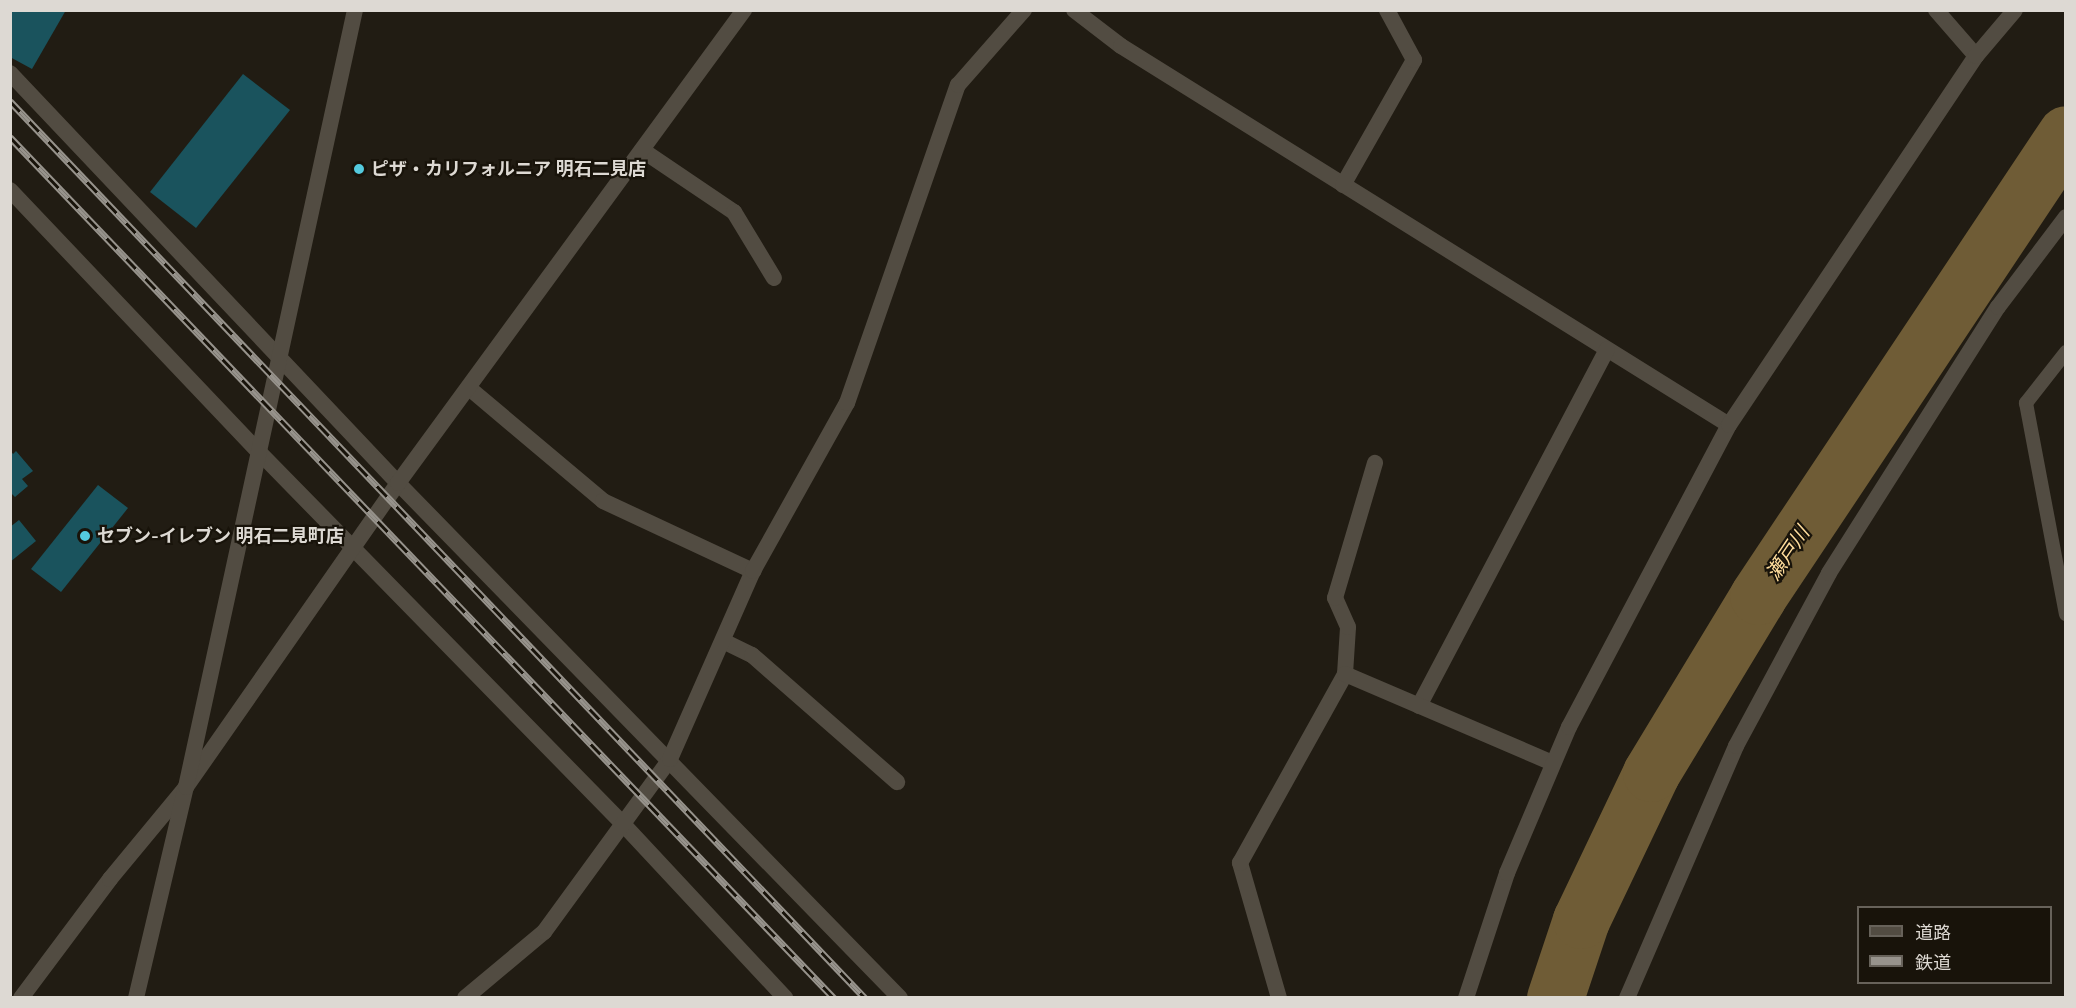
<!DOCTYPE html>
<html>
<head>
<meta charset="utf-8">
<style>
  body { margin:0 }
  #map { position:relative; width:2076px; height:1008px; overflow:hidden; background:#211c13; font-family:Mulish,"Noto Sans JP",sans-serif }
  div>[style] { position:absolute }
  .river>* { height:57px; margin:-28.5px; padding:0 28.5px; transform-origin:28.5px; border-radius:28.5px; background:#6f5c36 }
  .building>* { inset:0; background:#1a535d }
  .service>* { height:14px; margin:-7px; padding:0 7px; transform-origin:7px; border-radius:7px; background:#524c42 }
  .minor>* { height:16px; margin:-8px; padding:0 8px; transform-origin:8px; border-radius:8px; background:#524c42 }
  .tertiary>* { height:16px; margin:-8px; padding:0 8px; transform-origin:8px; border-radius:8px; background:#524c42 }
  .rail>* { height:7px; margin-top:-3.5px; transform-origin:0; background:repeating-linear-gradient(90deg,#18130a 0 14px,#97938c 0 28px); box-sizing:border-box; border-block:2px solid #97938c }
  .dots>* { width:16px; height:16px; translate:-50% -50%; box-sizing:border-box; border:3px solid #18130a; border-radius:50% }
  span { translate:-50% -50%; white-space:nowrap; text-align:center; line-height:1.15; -webkit-text-stroke:4.5px #18130a; paint-order:stroke }
  .poi-label { font-size:18px; color:#ddd9d3; font-weight:700 }
  .left { translate:0 -50%; text-align:left }
  .water-label { font-size:20px; color:#ffdd9c; font-style:italic }
  .frame { position:absolute; inset:0; border:12px solid #ddd9d3; pointer-events:none }
  .legend { position:absolute; left:1857px; top:906px; width:195px; height:78px; box-sizing:border-box; background:#18130a; border:2px solid #67625a; margin:0; padding:8px 10px; list-style:none; font-size:18px; color:#ddd9d3 }
  .legend li { display:flex; align-items:center; gap:12px; height:30px }
  .legend b { width:30px; border:2px solid #67625a }
</style>
</head>
<body>
<div id="map">
  <div class="river">
    <div style="left:1555px;top:998px;width:82px;rotate:-71.6deg"></div>
    <div style="left:1581px;top:920px;width:163px;rotate:-64.5deg"></div>
    <div style="left:1651px;top:773px;width:207px;rotate:-58.8deg"></div>
    <div style="left:1758px;top:596px;width:555px;rotate:-56.31deg"></div>
  </div>
  <div class="building">
    <div style="clip-path:polygon(10px 10px,66px 10px,32px 69px,10px 57px)"></div>
    <div style="clip-path:polygon(243px 74px,290px 110px,196px 228px,150px 192px)"></div>
    <div style="clip-path:polygon(10px 450px,13px 454px,16px 451px,33px 471px,22px 479px,28px 486px,15px 497px,10px 492px)"></div>
    <div style="clip-path:polygon(98px 485px,128px 508px,61px 592px,31px 569px)"></div>
    <div style="clip-path:polygon(19px 520px,36px 541px,10px 562px,10px 527px)"></div>
  </div>
  <div class="service">
    <div style="left:2066px;top:352px;width:65px;rotate:128.1deg"></div>
    <div style="left:2026px;top:403px;width:215px;rotate:79.3deg"></div>
  </div>
  <div class="minor">
    <div style="left:1074px;top:10px;width:59px;rotate:37.5deg"></div>
    <div style="left:1121px;top:46px;width:716px;rotate:31.94deg"></div>
    <div style="left:1936px;top:10px;width:61px;rotate:49deg"></div>
    <div style="left:10px;top:73px;width:564px;rotate:46.58deg"></div>
    <div style="left:398px;top:483px;width:719px;rotate:45.73deg"></div>
    <div style="left:642px;top:150px;width:111px;rotate:34deg"></div>
    <div style="left:734px;top:212px;width:77px;rotate:58.8deg"></div>
    <div style="left:1343px;top:185px;width:144px;rotate:-60.4deg"></div>
    <div style="left:1414px;top:60px;width:57px;rotate:-118.4deg"></div>
    <div style="left:10px;top:190px;width:361px;rotate:46.5deg"></div>
    <div style="left:259px;top:452px;width:520px;rotate:45.62deg"></div>
    <div style="left:623px;top:824px;width:238px;rotate:47deg"></div>
    <div style="left:469px;top:388px;width:175px;rotate:40.1deg"></div>
    <div style="left:603px;top:501px;width:166px;rotate:25deg"></div>
    <div style="left:723px;top:641px;width:32px;rotate:26deg"></div>
    <div style="left:752px;top:655px;width:193px;rotate:41.2deg"></div>
    <div style="left:1345px;top:674px;width:47px;rotate:-86.3deg"></div>
    <div style="left:1348px;top:627px;width:32px;rotate:-114deg"></div>
    <div style="left:1335px;top:598px;width:141px;rotate:-73.5deg"></div>
    <div style="left:1419px;top:706px;width:403px;rotate:-62.2deg"></div>
    <div style="left:21px;top:998px;width:149px;rotate:-53.2deg"></div>
    <div style="left:110px;top:879px;width:119px;rotate:-50.4deg"></div>
    <div style="left:186px;top:787px;width:371px;rotate:-55.1deg"></div>
    <div style="left:398px;top:483px;width:586px;rotate:-53.81deg"></div>
    <div style="left:465px;top:998px;width:103px;rotate:-39.9deg"></div>
    <div style="left:544px;top:932px;width:214px;rotate:-53.9deg"></div>
    <div style="left:670px;top:759px;width:206px;rotate:-66.2deg"></div>
    <div style="left:753px;top:571px;width:193px;rotate:-60.8deg"></div>
    <div style="left:847px;top:403px;width:337px;rotate:-70.8deg"></div>
    <div style="left:958px;top:85px;width:100px;rotate:-48.7deg"></div>
    <div style="left:1279px;top:998px;width:141px;rotate:-106.1deg"></div>
    <div style="left:1240px;top:863px;width:216px;rotate:-60.9deg"></div>
    <div style="left:1345px;top:674px;width:226px;rotate:23.2deg"></div>
    <div style="left:1466px;top:998px;width:132px;rotate:-71.8deg"></div>
    <div style="left:1507px;top:873px;width:159px;rotate:-67deg"></div>
    <div style="left:1569px;top:727px;width:342px;rotate:-62.1deg"></div>
    <div style="left:1729px;top:425px;width:444px;rotate:-56.2deg"></div>
    <div style="left:1976px;top:56px;width:60px;rotate:-49.7deg"></div>
    <div style="left:1627px;top:998px;width:275px;rotate:-66.6deg"></div>
    <div style="left:1736px;top:746px;width:196px;rotate:-61.7deg"></div>
    <div style="left:1829px;top:573px;width:315px;rotate:-57.6deg"></div>
    <div style="left:1998px;top:307px;width:113px;rotate:-52.9deg"></div>
  </div>
  <div class="tertiary">
    <div style="left:136px;top:998px;width:217px;rotate:-76.7deg"></div>
    <div style="left:186px;top:787px;width:795px;rotate:-77.73deg"></div>
  </div>
  <div class="rail">
    <div style="left:10px;top:101px;width:1239px;rotate:46.37deg"></div>
    <div style="left:10px;top:137px;width:1192px;rotate:46.26deg"></div>
  </div>
  <div class="dots">
    <div style="left:359px;top:169px;background:#54cade"></div>
    <div style="left:85px;top:536px;background:#54cade"></div>
  </div>
  <div class="poi-label">
    <span class="left" style="left:371px;top:169px">ピザ・カリフォルニア 明石二見店</span>
    <span class="left" style="left:97px;top:536px">セブン-イレブン 明石二見町店</span>
  </div>
  <div class="water-label">
    <span style="left:1787px;top:553px;rotate:-56deg">瀬戸川</span>
  </div>
  <div class="frame"></div>
  <ul class="legend">
  <li><b style="height:8px;background:#524c42"></b>道路</li>
  <li><b style="height:8px;background:#97938c"></b>鉄道</li>
  </ul>
</div>
</body>
</html>
